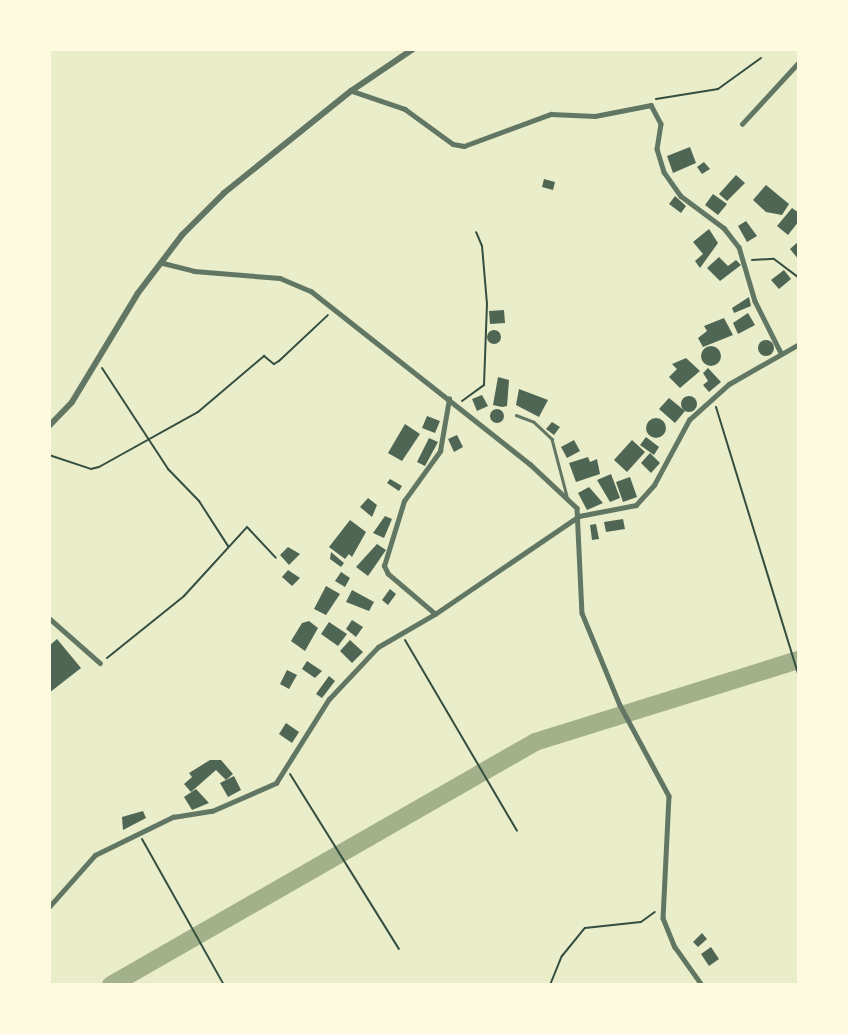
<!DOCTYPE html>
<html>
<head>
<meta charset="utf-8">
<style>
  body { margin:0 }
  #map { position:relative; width:848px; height:1034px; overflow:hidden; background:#e9edc9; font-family:Karla,sans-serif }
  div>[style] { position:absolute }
  .river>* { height:18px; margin:-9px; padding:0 9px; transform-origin:9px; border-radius:9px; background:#a3b18a }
  .building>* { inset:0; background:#4f6655 }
  .round { border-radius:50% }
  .path>* { height:2px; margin:-1px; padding:0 1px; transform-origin:1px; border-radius:1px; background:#344e41 }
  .service>* { height:2.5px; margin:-1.25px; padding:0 1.25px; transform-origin:1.25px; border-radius:1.25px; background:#617663 }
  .minor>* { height:4.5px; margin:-2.25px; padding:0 2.25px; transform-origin:2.25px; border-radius:2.25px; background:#617663 }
  .tertiary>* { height:6px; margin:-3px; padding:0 3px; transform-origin:3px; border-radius:3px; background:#617663 }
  span { translate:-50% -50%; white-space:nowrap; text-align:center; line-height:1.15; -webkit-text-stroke:6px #fefae0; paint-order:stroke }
  .frame { position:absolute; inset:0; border:51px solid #fefae0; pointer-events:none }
</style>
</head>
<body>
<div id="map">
  <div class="river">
    <div style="left:111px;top:985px;width:489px;rotate:-29.8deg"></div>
    <div style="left:535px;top:742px;width:276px;rotate:-17.3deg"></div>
  </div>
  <div class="building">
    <div style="clip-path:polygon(690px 147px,696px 163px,673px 173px,667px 156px)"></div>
    <div style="clip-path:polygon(704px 162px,710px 169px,702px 174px,697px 167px)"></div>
    <div style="clip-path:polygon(736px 175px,745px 183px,727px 201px,719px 194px)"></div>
    <div style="clip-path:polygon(544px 179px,555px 182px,553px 190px,542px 187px)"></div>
    <div style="clip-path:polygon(766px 185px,789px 204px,782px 215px,766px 212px,753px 200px)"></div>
    <div style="clip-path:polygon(713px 194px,727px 204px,718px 215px,705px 205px)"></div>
    <div style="clip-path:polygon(675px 196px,686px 206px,681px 213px,669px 204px)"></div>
    <div style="clip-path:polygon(792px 208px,799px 213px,799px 221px,788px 235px,777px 226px)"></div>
    <div style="clip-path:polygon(746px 221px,757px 236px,747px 242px,738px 226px)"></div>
    <div style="clip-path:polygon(709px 229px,718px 243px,700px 268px,695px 261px,703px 254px,693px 242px)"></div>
    <div style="clip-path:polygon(799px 241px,799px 260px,790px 249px)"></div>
    <div style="clip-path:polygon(719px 257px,728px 266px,736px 260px,741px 265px,720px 281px,707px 268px)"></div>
    <div style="clip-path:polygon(784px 270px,791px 279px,779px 289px,771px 280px)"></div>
    <div style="clip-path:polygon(749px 297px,751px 306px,734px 313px,732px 308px)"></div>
    <div style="clip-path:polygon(504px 310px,505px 323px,490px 324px,489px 311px)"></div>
    <div style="clip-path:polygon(748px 313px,755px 325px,738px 334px,733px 323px)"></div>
    <div style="clip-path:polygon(724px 318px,733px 335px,703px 347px,698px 338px,707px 331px,704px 326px)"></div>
    <div class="round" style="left:487px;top:330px;width:14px;height:14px"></div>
    <div class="round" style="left:758px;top:340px;width:16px;height:16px"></div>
    <div class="round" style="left:701px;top:346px;width:20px;height:20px"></div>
    <div style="clip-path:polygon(686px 358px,700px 371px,680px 388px,669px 377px,677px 369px,672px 364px)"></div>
    <div style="clip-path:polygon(708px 368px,721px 382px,709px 392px,703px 385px,708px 381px,703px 373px)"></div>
    <div style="clip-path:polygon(498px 377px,509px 380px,507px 406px,502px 407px,493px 405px)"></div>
    <div style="clip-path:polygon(519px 389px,548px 400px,539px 417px,516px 405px)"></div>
    <div style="clip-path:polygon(482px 395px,488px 406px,477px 411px,472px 399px)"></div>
    <div class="round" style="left:681px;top:396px;width:16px;height:16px"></div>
    <div style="clip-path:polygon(669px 398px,685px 411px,675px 423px,659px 409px)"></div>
    <div class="round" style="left:490px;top:409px;width:14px;height:14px"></div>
    <div style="clip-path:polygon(427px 416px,440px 421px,435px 433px,422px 428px)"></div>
    <div class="round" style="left:646px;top:418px;width:20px;height:20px"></div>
    <div style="clip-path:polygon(552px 422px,560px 427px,554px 435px,546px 429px)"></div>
    <div style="clip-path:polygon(405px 424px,420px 434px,402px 461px,388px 453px)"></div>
    <div style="clip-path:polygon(457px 435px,463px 447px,454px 452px,448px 439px)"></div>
    <div style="clip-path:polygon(646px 437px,659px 447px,654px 455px,640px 445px)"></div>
    <div style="clip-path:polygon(429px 438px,438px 442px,425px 466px,417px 462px)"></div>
    <div style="clip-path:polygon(574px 440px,580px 451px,567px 458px,561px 447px)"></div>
    <div style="clip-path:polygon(632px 440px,645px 452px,627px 472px,614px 460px)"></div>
    <div style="clip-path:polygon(650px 453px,660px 463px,651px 473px,641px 463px)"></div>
    <div style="clip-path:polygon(588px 457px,590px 462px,597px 459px,600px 474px,576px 482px,569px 463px)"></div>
    <div style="clip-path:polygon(611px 474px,620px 498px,610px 502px,597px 480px)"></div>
    <div style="clip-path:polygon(630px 477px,637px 497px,623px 502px,616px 482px)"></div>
    <div style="clip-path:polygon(390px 479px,402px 486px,399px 491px,387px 483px)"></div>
    <div style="clip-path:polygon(589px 487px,603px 503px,587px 510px,578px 493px)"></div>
    <div style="clip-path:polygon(368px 498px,377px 505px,372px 517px,360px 507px)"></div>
    <div style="clip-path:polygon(385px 516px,392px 519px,384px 538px,373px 533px)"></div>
    <div style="clip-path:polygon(623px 519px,625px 529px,606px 532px,604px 522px)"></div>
    <div style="clip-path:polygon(350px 520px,366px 532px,352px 557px,349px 554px,345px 559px,329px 547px)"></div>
    <div style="clip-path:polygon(596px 524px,599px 539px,592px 540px,590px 525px)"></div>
    <div style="clip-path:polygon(377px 544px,386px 550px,368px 576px,356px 567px)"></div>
    <div style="clip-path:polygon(288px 547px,300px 554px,289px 565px,280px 555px)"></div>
    <div style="clip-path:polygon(331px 552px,344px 563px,341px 567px,330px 559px)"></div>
    <div style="clip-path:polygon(288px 570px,300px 578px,292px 586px,282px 577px)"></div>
    <div style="clip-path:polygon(341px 572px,350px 578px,345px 587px,335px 581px)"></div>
    <div style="clip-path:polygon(326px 586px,340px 594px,326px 615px,314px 609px)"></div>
    <div style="clip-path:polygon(390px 589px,396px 594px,388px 605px,382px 600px)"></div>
    <div style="clip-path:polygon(352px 590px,374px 602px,369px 611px,346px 602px)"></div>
    <div style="clip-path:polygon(352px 620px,363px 627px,356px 637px,346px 629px)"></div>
    <div style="clip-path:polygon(309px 621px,318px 628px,305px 651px,291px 641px,302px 623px)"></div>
    <div style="clip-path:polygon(329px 622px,347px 634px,338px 646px,321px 634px)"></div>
    <div style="clip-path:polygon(57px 639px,81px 668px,49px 693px,49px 646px)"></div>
    <div style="clip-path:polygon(350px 640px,363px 652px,352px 663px,340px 651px)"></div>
    <div style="clip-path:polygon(307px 661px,322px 671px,315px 678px,302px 669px)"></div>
    <div style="clip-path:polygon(287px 670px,297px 675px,289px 689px,280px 684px)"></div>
    <div style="clip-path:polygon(329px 676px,335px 681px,322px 698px,316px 694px)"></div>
    <div style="clip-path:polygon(286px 723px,299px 732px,292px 743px,279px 734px)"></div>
    <div style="clip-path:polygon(210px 760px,221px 760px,233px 774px,226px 780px,216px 770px,191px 792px,184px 784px,192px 777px,189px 773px)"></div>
    <div style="clip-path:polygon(234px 776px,241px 790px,228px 797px,220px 783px)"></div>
    <div style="clip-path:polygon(196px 789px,209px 803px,192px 810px,184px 797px)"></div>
    <div style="clip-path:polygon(143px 811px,146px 818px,123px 830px,122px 817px)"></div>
    <div style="clip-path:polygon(702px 933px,707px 939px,698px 947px,693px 942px)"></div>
    <div style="clip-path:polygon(711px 947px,719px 959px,709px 966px,701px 954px)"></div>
  </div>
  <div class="path">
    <div style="left:656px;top:99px;width:63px;rotate:-9.2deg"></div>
    <div style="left:718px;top:89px;width:53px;rotate:-35.8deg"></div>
    <div style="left:752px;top:260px;width:22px;rotate:-3deg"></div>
    <div style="left:774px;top:259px;width:31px;rotate:37deg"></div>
    <div style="left:102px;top:368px;width:121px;rotate:56.8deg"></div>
    <div style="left:168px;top:469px;width:45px;rotate:45.9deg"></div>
    <div style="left:199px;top:501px;width:54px;rotate:57.2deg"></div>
    <div style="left:462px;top:401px;width:27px;rotate:-36deg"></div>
    <div style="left:484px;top:385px;width:81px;rotate:-87.9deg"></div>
    <div style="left:487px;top:304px;width:58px;rotate:-94.9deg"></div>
    <div style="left:482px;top:246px;width:15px;rotate:-113deg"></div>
    <div style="left:716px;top:407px;width:282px;rotate:72.9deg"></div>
    <div style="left:49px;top:455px;width:44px;rotate:18.4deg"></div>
    <div style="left:91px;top:469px;width:8px;rotate:-14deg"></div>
    <div style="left:99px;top:467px;width:113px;rotate:-29.1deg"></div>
    <div style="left:198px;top:412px;width:87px;rotate:-40.3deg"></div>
    <div style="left:264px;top:356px;width:13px;rotate:39deg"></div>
    <div style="left:274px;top:364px;width:6px;rotate:-31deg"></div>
    <div style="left:279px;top:361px;width:67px;rotate:-43.2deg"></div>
    <div style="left:405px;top:640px;width:221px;rotate:59.6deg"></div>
    <div style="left:107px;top:658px;width:99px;rotate:-38.8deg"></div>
    <div style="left:184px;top:596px;width:93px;rotate:-47.6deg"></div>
    <div style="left:247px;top:527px;width:42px;rotate:46.9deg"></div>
    <div style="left:290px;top:774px;width:206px;rotate:58.1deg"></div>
    <div style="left:142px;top:839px;width:167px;rotate:60.7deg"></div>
    <div style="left:550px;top:985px;width:31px;rotate:-68deg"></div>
    <div style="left:562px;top:956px;width:36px;rotate:-51deg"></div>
    <div style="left:585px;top:928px;width:56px;rotate:-6.1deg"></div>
    <div style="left:641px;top:922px;width:17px;rotate:-36deg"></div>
  </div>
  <div class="service">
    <div style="left:516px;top:415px;width:19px;rotate:21deg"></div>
    <div style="left:534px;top:422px;width:25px;rotate:43deg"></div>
    <div style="left:552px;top:439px;width:59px;rotate:75.3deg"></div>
  </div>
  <div class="minor">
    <div style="left:352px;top:91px;width:56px;rotate:18.8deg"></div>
    <div style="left:405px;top:109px;width:59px;rotate:36.1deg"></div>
    <div style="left:453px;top:144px;width:11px;rotate:10deg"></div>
    <div style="left:464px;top:146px;width:93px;rotate:-20.2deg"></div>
    <div style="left:551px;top:114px;width:44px;rotate:2.6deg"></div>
    <div style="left:595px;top:116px;width:57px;rotate:-11.1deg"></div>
    <div style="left:651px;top:105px;width:21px;rotate:62deg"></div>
    <div style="left:661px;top:124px;width:25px;rotate:99deg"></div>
    <div style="left:657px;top:149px;width:24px;rotate:73deg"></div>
    <div style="left:664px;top:172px;width:29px;rotate:55deg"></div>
    <div style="left:681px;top:196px;width:54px;rotate:36.7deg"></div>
    <div style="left:724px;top:228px;width:24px;rotate:52deg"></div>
    <div style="left:739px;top:247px;width:56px;rotate:73.5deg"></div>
    <div style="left:755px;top:301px;width:58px;rotate:63.4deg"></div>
    <div style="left:742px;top:124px;width:84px;rotate:-47.4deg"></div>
    <div style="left:163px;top:263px;width:32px;rotate:14deg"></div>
    <div style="left:194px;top:271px;width:86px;rotate:4.7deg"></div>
    <div style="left:280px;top:278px;width:34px;rotate:23deg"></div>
    <div style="left:311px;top:291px;width:279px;rotate:38.3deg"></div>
    <div style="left:530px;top:464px;width:64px;rotate:43.1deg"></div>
    <div style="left:577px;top:508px;width:105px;rotate:87.3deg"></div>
    <div style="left:582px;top:613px;width:100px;rotate:67.6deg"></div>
    <div style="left:620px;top:705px;width:103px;rotate:61.7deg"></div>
    <div style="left:669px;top:796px;width:122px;rotate:92.8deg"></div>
    <div style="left:663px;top:918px;width:31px;rotate:68deg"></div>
    <div style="left:675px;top:947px;width:47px;rotate:54.6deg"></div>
    <div style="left:435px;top:614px;width:62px;rotate:-139.6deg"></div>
    <div style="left:388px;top:574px;width:9px;rotate:-117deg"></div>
    <div style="left:384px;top:566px;width:68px;rotate:-72.9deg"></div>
    <div style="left:404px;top:501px;width:62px;rotate:-54.2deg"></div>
    <div style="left:440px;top:451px;width:53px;rotate:-80.2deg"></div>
    <div style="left:49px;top:618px;width:68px;rotate:41.4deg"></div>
    <div style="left:49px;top:907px;width:69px;rotate:-48.5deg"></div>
    <div style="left:95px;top:855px;width:87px;rotate:-26deg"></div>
    <div style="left:173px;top:817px;width:39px;rotate:-9deg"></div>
    <div style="left:212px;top:811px;width:70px;rotate:-23.6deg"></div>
    <div style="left:276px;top:783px;width:99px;rotate:-57.8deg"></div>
    <div style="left:329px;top:699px;width:71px;rotate:-46.7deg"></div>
    <div style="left:378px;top:647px;width:66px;rotate:-30.1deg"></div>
    <div style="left:435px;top:614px;width:174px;rotate:-34.2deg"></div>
    <div style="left:579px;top:516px;width:58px;rotate:-10.9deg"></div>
    <div style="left:636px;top:505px;width:27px;rotate:-48deg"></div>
    <div style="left:654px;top:485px;width:74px;rotate:-61.7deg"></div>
    <div style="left:689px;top:420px;width:54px;rotate:-42deg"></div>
    <div style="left:729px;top:384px;width:81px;rotate:-29.7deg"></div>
  </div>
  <div class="tertiary">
    <div style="left:49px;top:426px;width:33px;rotate:-46deg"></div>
    <div style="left:72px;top:402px;width:127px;rotate:-58.8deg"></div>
    <div style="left:138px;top:293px;width:73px;rotate:-52.8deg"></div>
    <div style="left:182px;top:235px;width:59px;rotate:-45deg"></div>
    <div style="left:224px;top:193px;width:163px;rotate:-38.8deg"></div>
    <div style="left:351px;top:91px;width:75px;rotate:-34.1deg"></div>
  </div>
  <div class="frame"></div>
</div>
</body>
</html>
